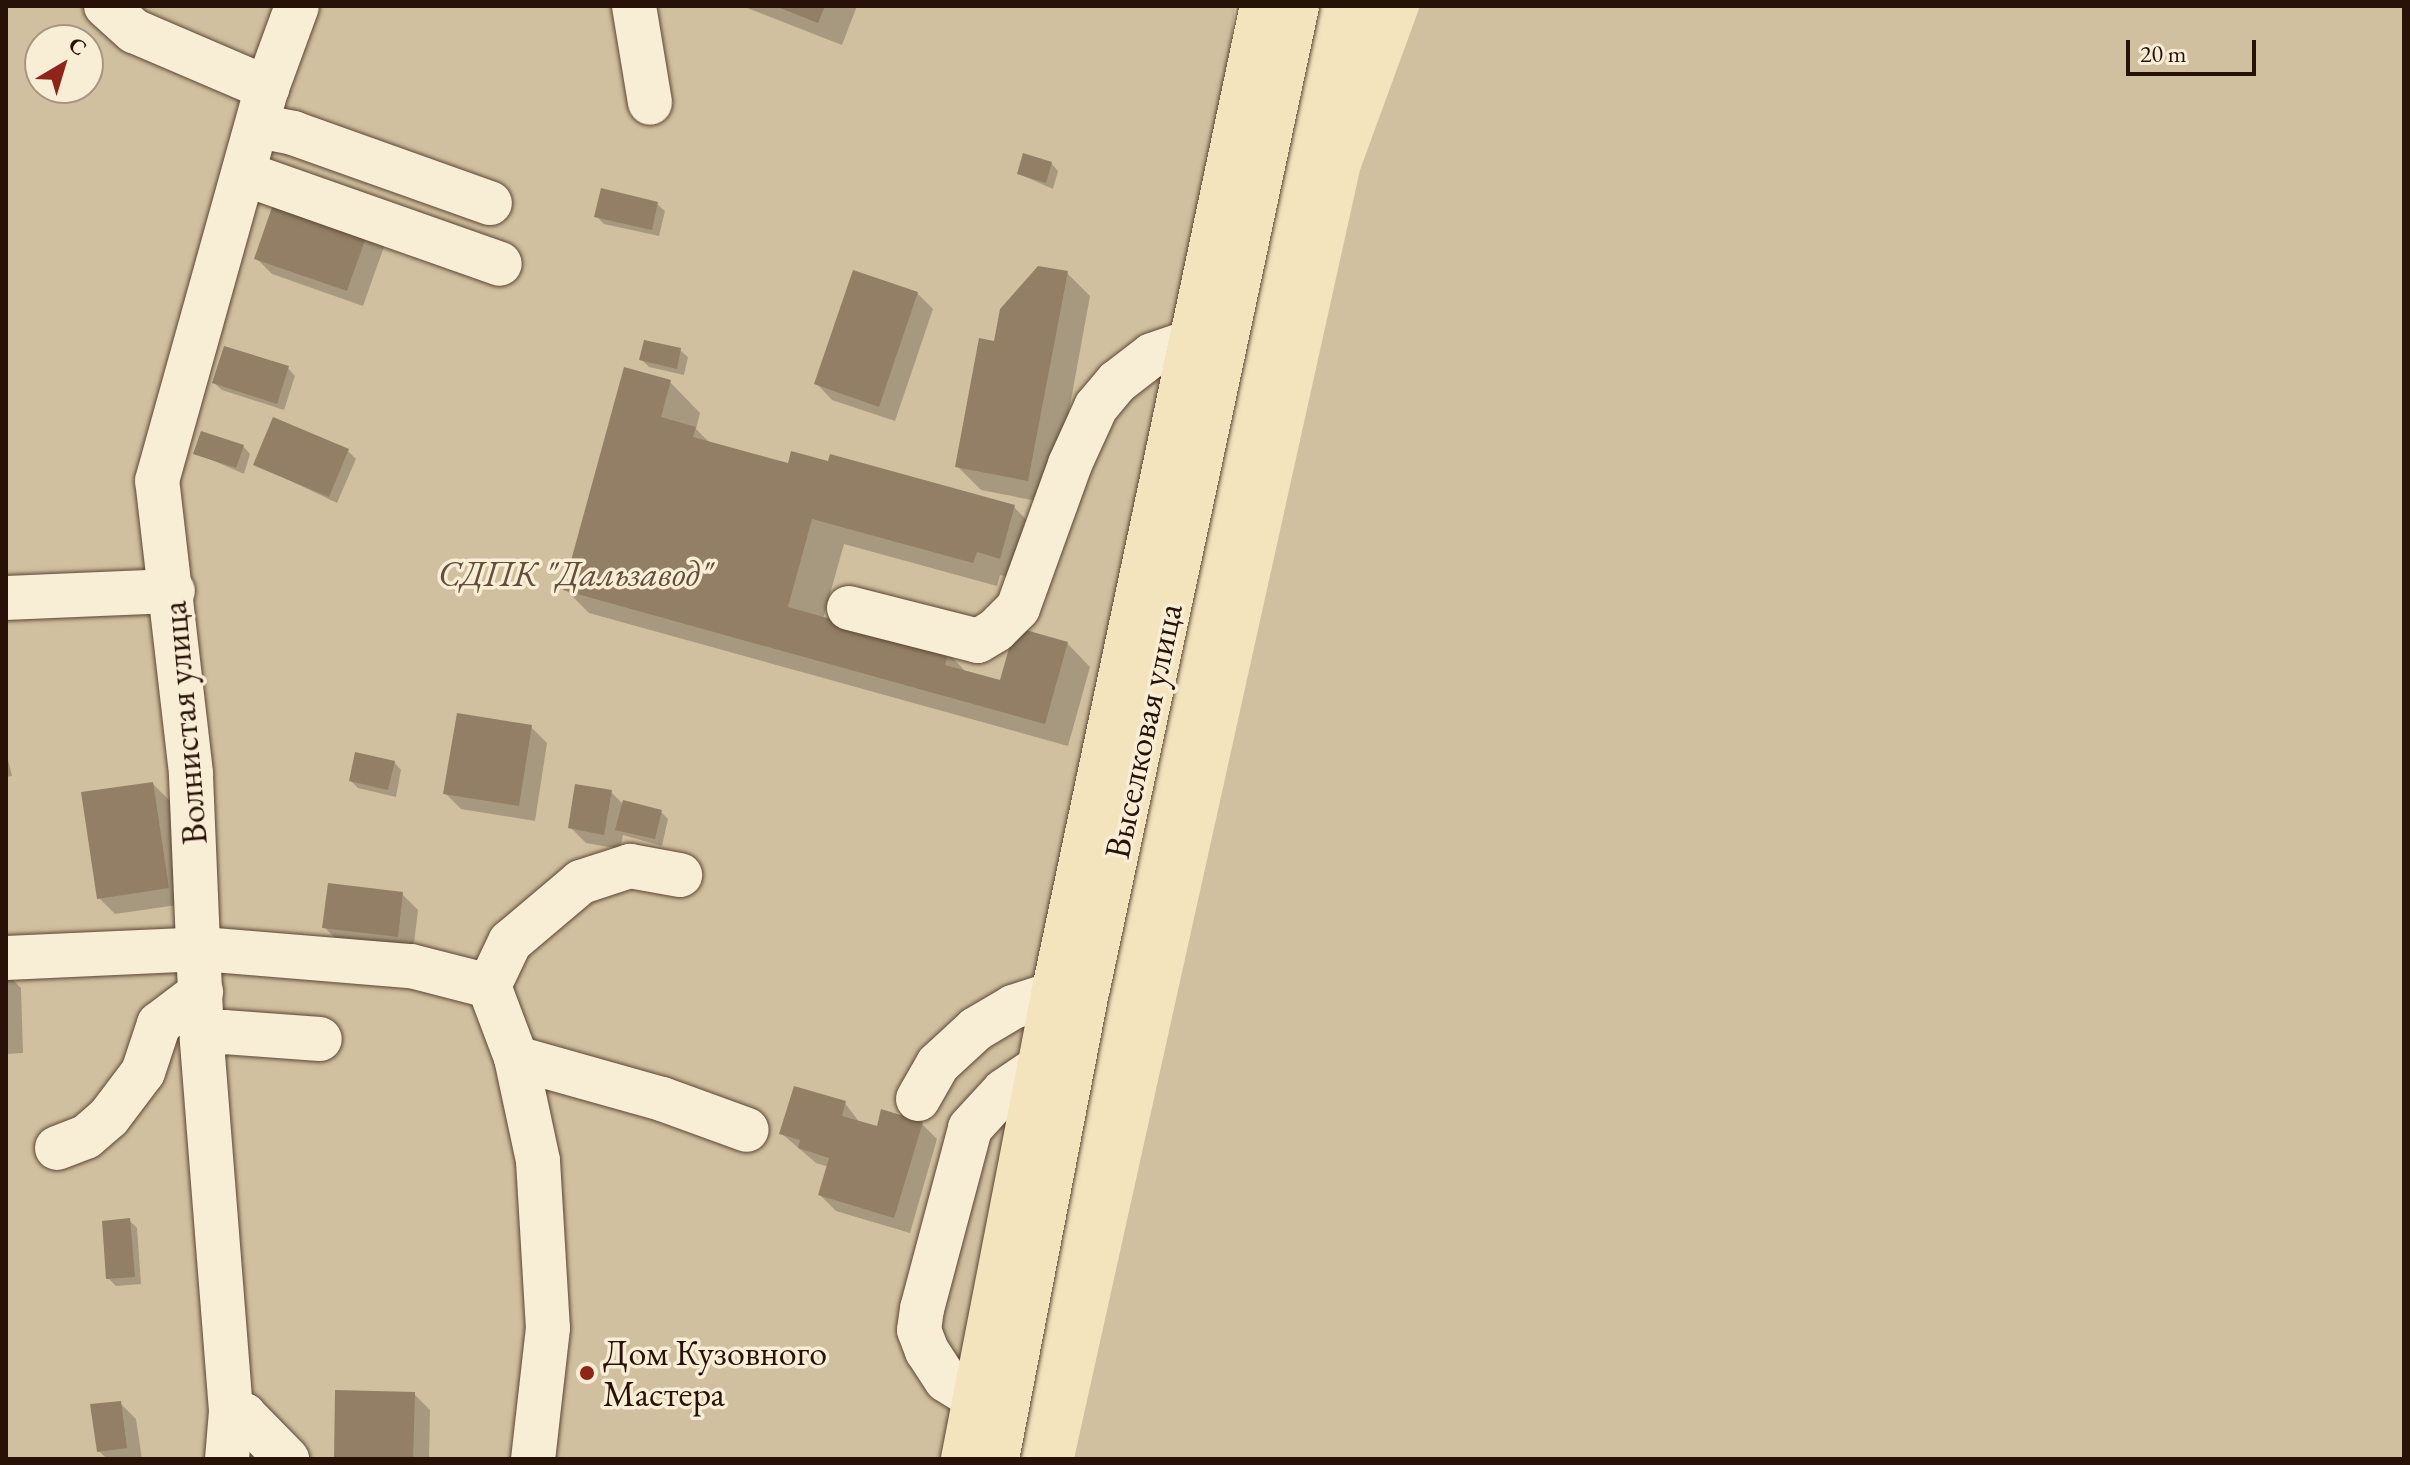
<!DOCTYPE html>
<html>
<head>
<meta charset="utf-8">
<style>
  body { margin:0 }
  #map { position:relative; width:2410px; height:1465px; overflow:hidden; background:#f4e4be; font-family:"EB Garamond",serif }
  div>[style] { position:absolute }
  .green>* { inset:0; background:#d1c09f }
  .shadow>* { inset:0; background:#0003 }
  .building>* { inset:0; background:#927f66 }
  .roads { filter:drop-shadow(0 0 2px #5b4635) drop-shadow(0 0 2px #5b4635) }
  .minor>* { height:44px; margin:-22px; padding:0 22px; transform-origin:22px; border-radius:22px; background:#f8edd5 }
  .major>* { height:44px; margin:-22px; padding:0 22px; transform-origin:22px; border-radius:22px; background:#f4e4be }
  .dots>* { width:22px; height:22px; translate:-50% -50%; box-sizing:border-box; border:4px solid #f8edd5; border-radius:50% }
  span { translate:-50% -50%; white-space:nowrap; text-align:center; line-height:1.15; -webkit-text-stroke:7px #f8edd5; paint-order:stroke }
  .park-label { font-size:36px; color:#634e3c; font-style:italic }
  .street-label { font-size:36px; color:#281107 }
  .poi-label { font-size:36px; color:#281107 }
  .left { translate:0 -50%; text-align:left }
  .frame { position:absolute; inset:0; border:8px solid #281107; pointer-events:none }
  .north { position:absolute; left:24px; top:24px; width:80px; height:80px; box-sizing:border-box; background:#f8edd5; border:2px solid #a59583; border-radius:50%; rotate:38deg; font-size:22px; font-weight:700; line-height:32px; text-align:center; color:#281107 }
  .north::after { content:''; display:block; margin:auto; width:28px; height:36px; background:#8f2418; clip-path:polygon(50% 0,100% 100%,50% 72%,0 100%) }
  .scale { position:absolute; left:2126px; top:40px; width:130px; height:36px; box-sizing:border-box; border:4px solid #281107; border-top:0; padding-left:10px; font-size:24px; line-height:28px; white-space:nowrap; color:#281107; -webkit-text-stroke:6px #f8edd5; paint-order:stroke }
</style>
</head>
<body>
<div id="map">
  <div class="green">
    <div style="clip-path:polygon(evenodd,6px 6px,1235px 6px,1203px 316px,982px 1459px,6px 1459px,6px 6px,40px 40px,88px 40px,88px 88px,40px 88px,40px 40px)"></div>
    <div style="clip-path:polygon(1420px 6px,2404px 6px,2404px 1459px,1074px 1459px,1360px 170px)"></div>
  </div>
  <div class="shadow">
    <div style="clip-path:polygon(742px 6px,857px 6px,842px 45px)"></div>
    <div style="clip-path:polygon(1051px 163px,1058px 171px,1053px 189px,1019px 174px)"></div>
    <div style="clip-path:polygon(278px 196px,385px 244px,363px 306px,272px 274px,256px 258px)"></div>
    <div style="clip-path:polygon(657px 204px,665px 211px,659px 236px,604px 224px,596px 216px)"></div>
    <div style="clip-path:polygon(1067px 273px,1090px 296px,1052px 504px,981px 490px,957px 466px,995px 344px)"></div>
    <div style="clip-path:polygon(917px 293px,933px 309px,895px 421px,832px 400px,817px 384px)"></div>
    <div style="clip-path:polygon(680px 350px,688px 357px,684px 375px,649px 367px,642px 360px)"></div>
    <div style="clip-path:polygon(288px 368px,295px 376px,284px 410px,222px 390px,214px 383px)"></div>
    <div style="clip-path:polygon(670px 382px,700px 413px,696px 429px,711px 444px,789px 466px,1014px 507px,1037px 531px,1024px 581px,1000px 575px,997px 586px,844px 544px,823px 619px,948px 653px,968px 674px,1001px 683px,1067px 643px,1090px 667px,1068px 746px,589px 613px,565px 589px)"></div>
    <div style="clip-path:polygon(243px 446px,250px 454px,244px 474px,196px 453px)"></div>
    <div style="clip-path:polygon(348px 451px,356px 459px,337px 503px,255px 464px)"></div>
    <div style="clip-path:polygon(531px 727px,547px 743px,535px 821px,461px 809px,445px 793px)"></div>
    <div style="clip-path:polygon(6px 751px,12px 776px,6px 777px)"></div>
    <div style="clip-path:polygon(394px 762px,401px 770px,396px 797px,358px 788px,351px 781px)"></div>
    <div style="clip-path:polygon(153px 784px,169px 800px,184px 904px,115px 914px,99px 898px)"></div>
    <div style="clip-path:polygon(611px 792px,624px 805px,661px 812px,668px 819px,662px 846px,623px 835px,620px 849px,586px 843px,570px 827px)"></div>
    <div style="clip-path:polygon(402px 894px,418px 910px,413px 952px,340px 943px,324px 927px)"></div>
    <div style="clip-path:polygon(6px 973px,21px 988px,23px 1053px,6px 1054px)"></div>
    <div style="clip-path:polygon(845px 1103px,860px 1123px,878px 1129px,921px 1123px,937px 1139px,910px 1233px,836px 1211px,820px 1195px,829px 1167px,816px 1163px,782px 1134px)"></div>
    <div style="clip-path:polygon(129px 1220px,137px 1228px,141px 1284px,116px 1286px,108px 1278px)"></div>
    <div style="clip-path:polygon(414px 1394px,430px 1410px,429px 1459px,336px 1459px)"></div>
    <div style="clip-path:polygon(120px 1403px,136px 1419px,142px 1459px,107px 1459px,99px 1451px)"></div>
  </div>
  <div class="building">
    <div style="clip-path:polygon(775px 6px,825px 6px,818px 23px)"></div>
    <div style="clip-path:polygon(1023px 153px,1052px 162px,1046px 183px,1017px 174px)"></div>
    <div style="clip-path:polygon(601px 188px,658px 202px,652px 230px,594px 217px)"></div>
    <div style="clip-path:polygon(277px 193px,370px 226px,347px 291px,254px 259px)"></div>
    <div style="clip-path:polygon(1038px 266px,1068px 271px,1028px 481px,955px 467px,979px 338px,994px 341px,1000px 309px)"></div>
    <div style="clip-path:polygon(853px 270px,918px 292px,879px 407px,814px 384px)"></div>
    <div style="clip-path:polygon(644px 340px,681px 348px,677px 369px,639px 360px)"></div>
    <div style="clip-path:polygon(224px 346px,289px 366px,277px 404px,212px 383px)"></div>
    <div style="clip-path:polygon(624px 367px,671px 380px,661px 417px,696px 427px,693px 437px,788px 463px,791px 451px,828px 461px,830px 454px,1015px 505px,1000px 559px,977px 552px,973px 563px,812px 519px,788px 607px,949px 652px,945px 665px,1000px 680px,1015px 627px,1068px 642px,1045px 724px,563px 590px)"></div>
    <div style="clip-path:polygon(273px 417px,349px 449px,329px 497px,253px 465px)"></div>
    <div style="clip-path:polygon(201px 431px,244px 445px,236px 468px,193px 454px)"></div>
    <div style="clip-path:polygon(457px 713px,532px 725px,519px 806px,443px 794px)"></div>
    <div style="clip-path:polygon(355px 752px,395px 761px,388px 790px,349px 781px)"></div>
    <div style="clip-path:polygon(153px 782px,169px 888px,97px 899px,81px 792px)"></div>
    <div style="clip-path:polygon(575px 784px,612px 790px,604px 835px,568px 828px)"></div>
    <div style="clip-path:polygon(623px 800px,662px 810px,655px 839px,615px 830px)"></div>
    <div style="clip-path:polygon(328px 883px,403px 892px,398px 937px,322px 928px)"></div>
    <div style="clip-path:polygon(794px 1086px,846px 1101px,842px 1116px,877px 1126px,881px 1109px,923px 1122px,894px 1218px,818px 1195px,829px 1158px,798px 1148px,800px 1140px,779px 1134px)"></div>
    <div style="clip-path:polygon(130px 1218px,135px 1277px,106px 1279px,102px 1221px)"></div>
    <div style="clip-path:polygon(335px 1390px,415px 1392px,413px 1459px,334px 1459px)"></div>
    <div style="clip-path:polygon(121px 1401px,127px 1448px,97px 1452px,90px 1404px)"></div>
  </div>
  <div class="roads">
    <div class="minor">
      <div style="left:106px;top:6px;width:38px;rotate:42deg"></div>
      <div style="left:134px;top:31px;width:145px;rotate:23.2deg"></div>
      <div style="left:634px;top:6px;width:98px;rotate:80.6deg"></div>
      <div style="left:258px;top:126px;width:36px;rotate:11deg"></div>
      <div style="left:293px;top:133px;width:209px;rotate:19.6deg"></div>
      <div style="left:245px;top:174px;width:270px;rotate:19.4deg"></div>
      <div style="left:6px;top:598px;width:167px;rotate:-2.4deg"></div>
      <div style="left:849px;top:608px;width:133px;rotate:14.3deg"></div>
      <div style="left:978px;top:641px;width:21px;rotate:-31deg"></div>
      <div style="left:996px;top:630px;width:31px;rotate:-45deg"></div>
      <div style="left:1018px;top:608px;width:153px;rotate:-70.1deg"></div>
      <div style="left:1070px;top:464px;width:63px;rotate:-65.5deg"></div>
      <div style="left:1096px;top:407px;width:33px;rotate:-50deg"></div>
      <div style="left:1117px;top:382px;width:44px;rotate:-37.6deg"></div>
      <div style="left:1152px;top:355px;width:40px;rotate:-18.9deg"></div>
      <div style="left:6px;top:958px;width:196px;rotate:-2.6deg"></div>
      <div style="left:202px;top:949px;width:210px;rotate:4.7deg"></div>
      <div style="left:411px;top:966px;width:81px;rotate:14.4deg"></div>
      <div style="left:489px;top:986px;width:77px;rotate:69.4deg"></div>
      <div style="left:516px;top:1058px;width:105px;rotate:77.9deg"></div>
      <div style="left:538px;top:1161px;width:167px;rotate:86.6deg"></div>
      <div style="left:548px;top:1328px;width:132px;rotate:96.5deg"></div>
      <div style="left:489px;top:986px;width:49px;rotate:-64.5deg"></div>
      <div style="left:510px;top:942px;width:93px;rotate:-40.2deg"></div>
      <div style="left:581px;top:882px;width:52px;rotate:-18.1deg"></div>
      <div style="left:630px;top:866px;width:51px;rotate:10.2deg"></div>
      <div style="left:202px;top:1039px;width:23px;rotate:-18deg"></div>
      <div style="left:224px;top:1032px;width:96px;rotate:4.2deg"></div>
      <div style="left:516px;top:1058px;width:152px;rotate:15.7deg"></div>
      <div style="left:662px;top:1099px;width:90px;rotate:20deg"></div>
      <div style="left:918px;top:1099px;width:40px;rotate:-60.3deg"></div>
      <div style="left:938px;top:1064px;width:52px;rotate:-42.6deg"></div>
      <div style="left:976px;top:1029px;width:43px;rotate:-30.7deg"></div>
      <div style="left:1013px;top:1007px;width:42px;rotate:-18deg"></div>
      <div style="left:57px;top:1148px;width:31px;rotate:-21deg"></div>
      <div style="left:86px;top:1137px;width:30px;rotate:-41deg"></div>
      <div style="left:109px;top:1117px;width:56px;rotate:-52.9deg"></div>
      <div style="left:143px;top:1072px;width:51px;rotate:-71.6deg"></div>
      <div style="left:159px;top:1024px;width:53px;rotate:-37.3deg"></div>
      <div style="left:975px;top:1398px;width:34px;rotate:-148deg"></div>
      <div style="left:946px;top:1380px;width:35px;rotate:-123deg"></div>
      <div style="left:927px;top:1351px;width:22px;rotate:-111deg"></div>
      <div style="left:919px;top:1330px;width:21px;rotate:-82deg"></div>
      <div style="left:922px;top:1309px;width:187px;rotate:-75.1deg"></div>
      <div style="left:970px;top:1128px;width:50px;rotate:-47.4deg"></div>
      <div style="left:1004px;top:1091px;width:41px;rotate:-34.1deg"></div>
      <div style="left:231px;top:1411px;width:14px;rotate:17deg"></div>
      <div style="left:244px;top:1415px;width:62px;rotate:45.7deg"></div>
      <div style="left:227px;top:1459px;width:48px;rotate:-85.2deg"></div>
      <div style="left:231px;top:1411px;width:373px;rotate:-94.5deg"></div>
      <div style="left:202px;top:1039px;width:266px;rotate:-92.4deg"></div>
      <div style="left:191px;top:773px;width:294px;rotate:-96.6deg"></div>
      <div style="left:157px;top:481px;width:408px;rotate:-74.4deg"></div>
      <div style="left:267px;top:88px;width:87px;rotate:-69.9deg"></div>
    </div>
    <div class="major">
      <div style="left:963px;top:1459px;width:474px;rotate:-79deg"></div>
      <div style="left:1053px;top:994px;width:1010px;rotate:-78.06deg"></div>
      <div style="left:997px;top:1459px;width:480px;rotate:-79.1deg"></div>
      <div style="left:1088px;top:988px;width:1004px;rotate:-77.98deg"></div>
    </div>
  </div>
  <div class="dots">
    <div style="left:587px;top:1373px;background:#8f2418"></div>
  </div>
  <div class="park-label">
    <span style="left:575px;top:574px">СДПК "Дальзавод"</span>
  </div>
  <div class="street-label">
    <span style="left:184px;top:723px;rotate:-95deg">Волнистая улица</span>
    <span style="left:1143px;top:731px;rotate:-78deg">Выселковая улица</span>
  </div>
  <div class="poi-label">
    <span class="left" style="left:603px;top:1373px">Дом Кузовного<br>Мастера</span>
  </div>
  <div class="frame"></div>
  <div class="north">С</div>
  <div class="scale">20 m</div>
</div>
</body>
</html>
